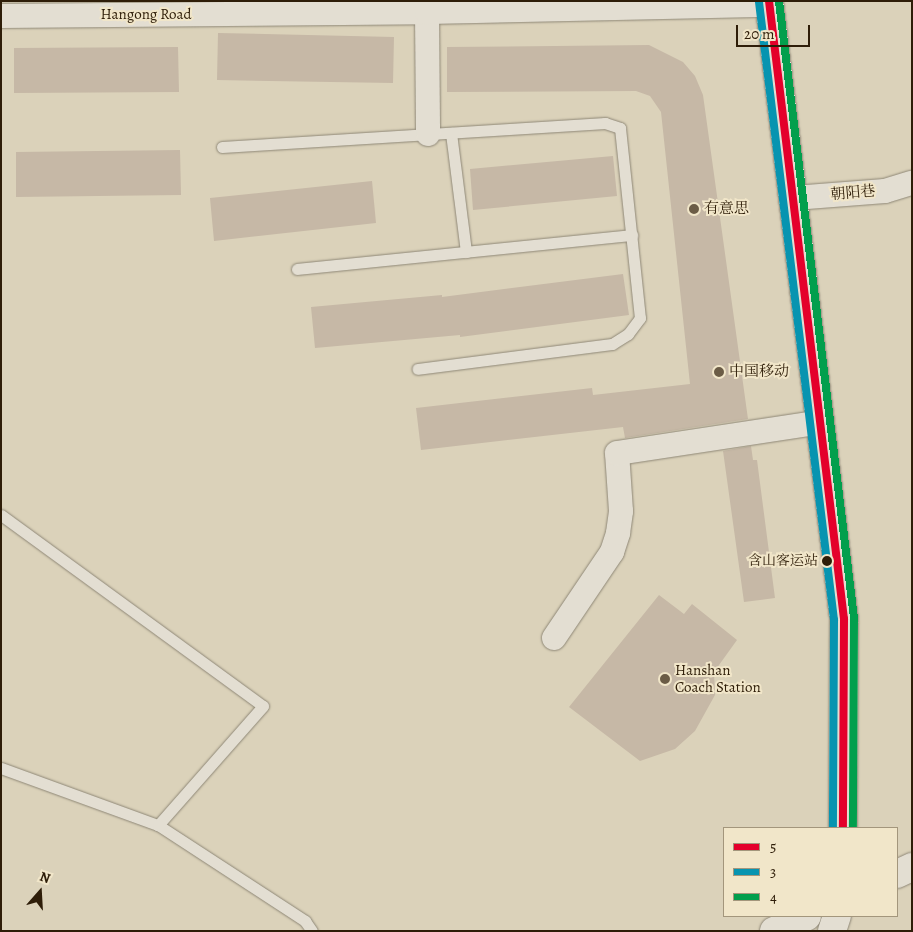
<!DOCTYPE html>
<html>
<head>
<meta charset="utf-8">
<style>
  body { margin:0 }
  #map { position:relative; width:913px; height:932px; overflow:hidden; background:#dbd2ba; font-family:Alegreya,"Noto Serif SC",serif }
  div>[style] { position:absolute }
  .building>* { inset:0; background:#c6b8a6 }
  .roads { filter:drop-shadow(0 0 1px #8e8776) drop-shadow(0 0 1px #8e8776) }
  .lane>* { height:11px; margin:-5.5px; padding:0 5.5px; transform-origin:5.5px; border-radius:5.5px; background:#e3ded2 }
  .street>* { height:24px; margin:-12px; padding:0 12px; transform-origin:12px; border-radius:12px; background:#e3ded2 }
  .secondary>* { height:28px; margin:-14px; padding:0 14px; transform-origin:14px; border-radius:14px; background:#e3ded2 }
  .bus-1>* { height:8px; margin:-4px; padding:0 4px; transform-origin:4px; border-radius:4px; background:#e4002b }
  .bus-2>* { height:8px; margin:-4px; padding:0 4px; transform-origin:4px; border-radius:4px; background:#0794b0 }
  .bus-3>* { height:8px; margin:-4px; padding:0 4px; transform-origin:4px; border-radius:4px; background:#029f4d }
  .dots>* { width:14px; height:14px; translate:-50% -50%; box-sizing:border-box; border:2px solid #f1e6c9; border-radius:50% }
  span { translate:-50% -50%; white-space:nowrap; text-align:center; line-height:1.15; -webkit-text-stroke:4px #f1e6c9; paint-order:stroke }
  .bus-label { font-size:14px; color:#2e1d08 }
  .right { translate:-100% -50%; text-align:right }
  .street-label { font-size:15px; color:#2e1d08 }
  .poi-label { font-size:15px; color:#2e1d08 }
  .left { translate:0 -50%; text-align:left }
  .frame { position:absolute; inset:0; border:2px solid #2e1d08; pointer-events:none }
  .legend { position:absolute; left:723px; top:827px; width:175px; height:90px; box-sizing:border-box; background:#f1e6c9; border:1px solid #a3967c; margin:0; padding:6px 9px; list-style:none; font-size:15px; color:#2e1d08 }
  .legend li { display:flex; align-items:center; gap:10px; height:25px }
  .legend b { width:25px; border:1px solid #a3967c }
  .north { position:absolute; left:15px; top:867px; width:50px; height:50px; -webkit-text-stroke:4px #f1e6c9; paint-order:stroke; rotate:19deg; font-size:14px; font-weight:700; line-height:20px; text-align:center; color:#2e1d08 }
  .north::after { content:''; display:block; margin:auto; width:18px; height:22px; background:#2e1d08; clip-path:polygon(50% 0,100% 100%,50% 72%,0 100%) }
  .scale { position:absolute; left:736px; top:25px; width:74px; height:22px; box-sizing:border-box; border:2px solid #2e1d08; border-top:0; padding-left:6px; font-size:15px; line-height:18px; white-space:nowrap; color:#2e1d08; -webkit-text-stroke:4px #f1e6c9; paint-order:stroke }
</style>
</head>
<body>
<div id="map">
  <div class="building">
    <div style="clip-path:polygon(218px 33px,394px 37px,393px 83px,217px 80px)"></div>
    <div style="clip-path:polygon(649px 45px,683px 62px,695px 76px,703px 95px,748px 419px,625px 438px,623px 427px,421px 450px,416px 408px,592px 388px,593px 395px,690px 384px,661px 112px,650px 96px,636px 91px,447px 92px,447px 47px)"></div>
    <div style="clip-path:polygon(178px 47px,179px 92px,14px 93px,14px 48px)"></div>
    <div style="clip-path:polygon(180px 150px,181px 195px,16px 197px,16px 152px)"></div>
    <div style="clip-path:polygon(613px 156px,617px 196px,473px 210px,470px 169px)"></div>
    <div style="clip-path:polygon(372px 181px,376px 223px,214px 241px,210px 198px)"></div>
    <div style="clip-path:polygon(623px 274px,629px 315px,460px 337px,460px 335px,315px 348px,311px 307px,442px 295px,442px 297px)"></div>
    <div style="clip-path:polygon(751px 446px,753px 460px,757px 460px,775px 598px,744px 602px,723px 451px)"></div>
    <div style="clip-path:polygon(659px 595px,684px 614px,692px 604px,737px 640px,714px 672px,715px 695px,695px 731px,675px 749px,640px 761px,569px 707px)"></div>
  </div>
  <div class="roads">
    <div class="lane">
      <div style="left:451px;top:133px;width:120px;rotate:82.8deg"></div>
      <div style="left:222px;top:147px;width:384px;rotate:-3.6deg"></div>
      <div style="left:605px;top:123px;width:16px;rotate:18deg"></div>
      <div style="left:620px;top:128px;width:191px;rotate:84deg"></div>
      <div style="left:640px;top:318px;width:20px;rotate:127deg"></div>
      <div style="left:628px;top:334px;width:19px;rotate:148deg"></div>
      <div style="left:612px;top:344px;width:196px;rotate:172.7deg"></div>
      <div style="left:297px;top:269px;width:337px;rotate:-5.8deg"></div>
      <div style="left:1px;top:515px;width:324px;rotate:36.1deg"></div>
      <div style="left:263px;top:706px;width:159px;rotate:131.4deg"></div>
      <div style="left:1px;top:768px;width:167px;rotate:20deg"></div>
      <div style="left:158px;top:825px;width:176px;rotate:33.1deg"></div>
      <div style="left:305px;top:921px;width:12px;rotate:55deg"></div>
    </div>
    <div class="street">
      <div style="left:427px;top:12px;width:122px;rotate:89.5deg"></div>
      <div style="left:1px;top:16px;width:426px;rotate:-0.5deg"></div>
      <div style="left:427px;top:12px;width:343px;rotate:-1.2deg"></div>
      <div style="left:794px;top:198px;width:91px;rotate:-4.4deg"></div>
      <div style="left:885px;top:191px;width:28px;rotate:-17deg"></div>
      <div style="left:554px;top:638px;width:104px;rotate:-56deg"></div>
      <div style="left:612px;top:552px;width:20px;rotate:-72deg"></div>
      <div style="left:618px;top:533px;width:22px;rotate:-82deg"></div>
      <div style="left:621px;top:511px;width:58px;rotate:-93.9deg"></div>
      <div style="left:617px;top:453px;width:206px;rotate:-8.6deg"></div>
    </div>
    <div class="secondary">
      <div style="left:769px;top:1px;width:623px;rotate:83.08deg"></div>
      <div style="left:844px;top:619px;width:209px;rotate:90.3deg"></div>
      <div style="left:897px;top:874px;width:17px;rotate:-25deg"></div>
      <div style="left:774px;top:931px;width:36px;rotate:-24deg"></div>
      <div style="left:832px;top:931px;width:16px;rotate:-72deg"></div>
    </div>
  </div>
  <div class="bus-1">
    <div style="left:769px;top:1px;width:623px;rotate:83.08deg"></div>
    <div style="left:844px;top:619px;width:209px;rotate:90.3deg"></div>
  </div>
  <div class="bus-2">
    <div style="left:759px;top:2px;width:623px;rotate:83.08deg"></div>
    <div style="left:834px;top:620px;width:208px;rotate:90.3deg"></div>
  </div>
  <div class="bus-3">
    <div style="left:779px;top:1px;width:622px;rotate:83.07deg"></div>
    <div style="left:854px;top:618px;width:210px;rotate:90.3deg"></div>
  </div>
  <div class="dots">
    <div style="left:694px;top:209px;background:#6b5c46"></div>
    <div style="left:719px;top:372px;background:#6b5c46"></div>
    <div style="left:827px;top:561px;background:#2e1d08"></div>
    <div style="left:665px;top:679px;background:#6b5c46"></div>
  </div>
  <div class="bus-label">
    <span class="right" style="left:818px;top:561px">含山客运站</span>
  </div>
  <div class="street-label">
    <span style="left:146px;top:15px">Hangong Road</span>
    <span style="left:853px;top:193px;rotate:-5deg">朝阳巷</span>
  </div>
  <div class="poi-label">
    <span class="left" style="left:704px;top:209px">有意思</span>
    <span class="left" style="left:729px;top:372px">中国移动</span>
    <span class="left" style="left:675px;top:679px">Hanshan<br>Coach Station</span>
  </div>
  <div class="frame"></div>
  <ul class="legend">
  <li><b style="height:6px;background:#e4002b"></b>5</li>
  <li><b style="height:6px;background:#0794b0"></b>3</li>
  <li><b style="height:6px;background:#029f4d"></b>4</li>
  </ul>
  <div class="north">N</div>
  <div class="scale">20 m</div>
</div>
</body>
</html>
